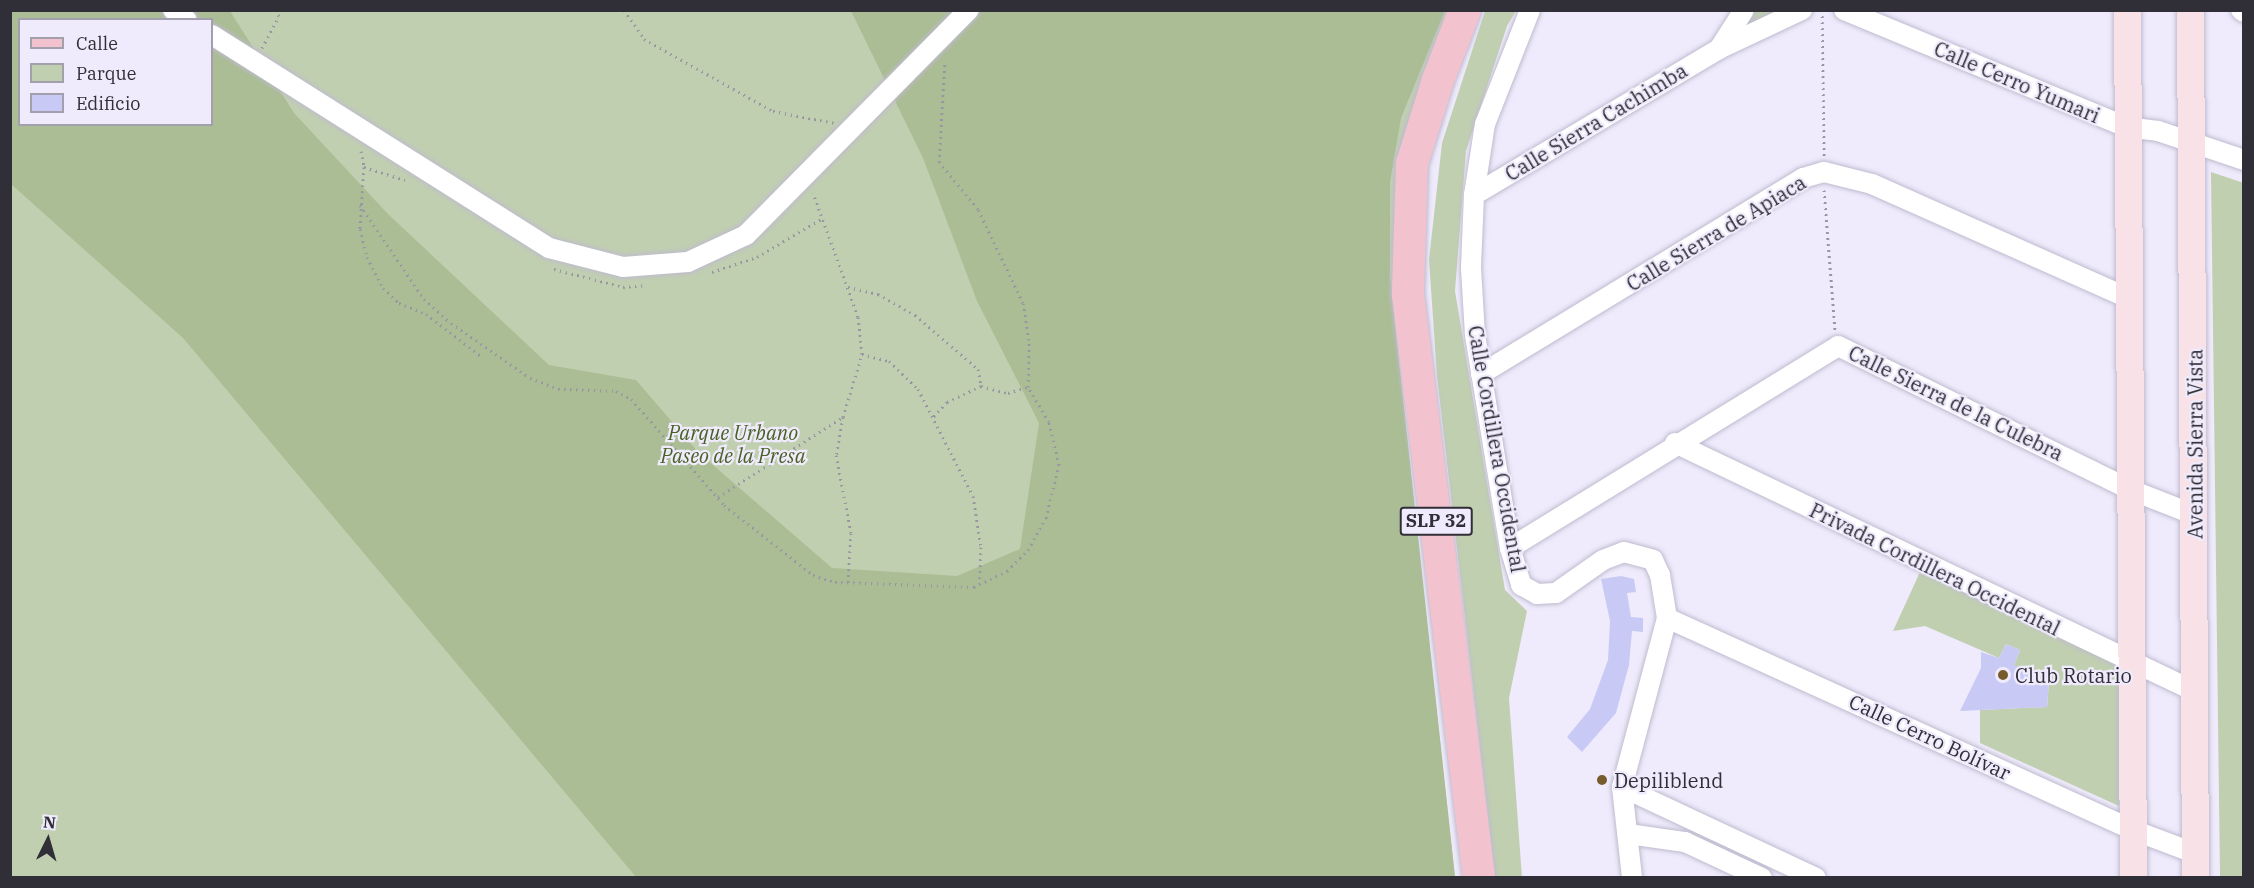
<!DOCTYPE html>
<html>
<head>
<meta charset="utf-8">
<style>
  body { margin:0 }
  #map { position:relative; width:2254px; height:888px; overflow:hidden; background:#efebfc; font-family:"IBM Plex Serif",serif }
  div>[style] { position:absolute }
  .green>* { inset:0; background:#c1cfb1 }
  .forest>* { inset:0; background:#abbd94 }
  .building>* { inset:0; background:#c8caf5 }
  .path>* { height:3px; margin-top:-1.5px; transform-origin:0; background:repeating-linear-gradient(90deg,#9996a3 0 1.5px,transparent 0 6px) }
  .roads { filter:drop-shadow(0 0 2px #bfbbcf) drop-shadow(0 0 2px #bfbbcf) }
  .street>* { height:20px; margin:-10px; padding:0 10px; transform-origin:10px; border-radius:10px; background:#fff }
  .secondary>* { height:27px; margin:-13.5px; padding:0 13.5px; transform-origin:13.5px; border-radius:13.5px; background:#f8e1e7 }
  .primary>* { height:32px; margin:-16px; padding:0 16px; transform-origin:16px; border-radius:16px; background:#f2c3cf }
  .dots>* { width:16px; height:16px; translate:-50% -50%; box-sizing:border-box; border:3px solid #efebfc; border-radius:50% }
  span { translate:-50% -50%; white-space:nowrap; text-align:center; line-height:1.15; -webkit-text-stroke:4.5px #efebfc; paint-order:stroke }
  .shield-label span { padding:2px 4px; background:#efebfc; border:2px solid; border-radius:4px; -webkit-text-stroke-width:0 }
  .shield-label { font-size:18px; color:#302e36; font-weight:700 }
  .street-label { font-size:20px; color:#302e36 }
  .park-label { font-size:20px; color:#4a6125; font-style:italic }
  .poi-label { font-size:20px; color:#302e36 }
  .left { translate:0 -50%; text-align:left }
  .frame { position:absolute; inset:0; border:12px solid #302e36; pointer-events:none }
  .legend { position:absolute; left:18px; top:18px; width:195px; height:108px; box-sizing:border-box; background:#efebfc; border:2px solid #a39fad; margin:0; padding:8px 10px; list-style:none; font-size:18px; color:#302e36 }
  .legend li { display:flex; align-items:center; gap:12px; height:30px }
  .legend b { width:30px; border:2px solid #a39fad }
  .north { position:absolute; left:18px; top:810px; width:60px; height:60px; -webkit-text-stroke:4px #efebfc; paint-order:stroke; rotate:5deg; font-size:16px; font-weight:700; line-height:24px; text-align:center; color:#302e36 }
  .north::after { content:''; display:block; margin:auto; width:21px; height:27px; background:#302e36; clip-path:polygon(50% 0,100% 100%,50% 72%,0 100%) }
</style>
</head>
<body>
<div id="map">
  <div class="green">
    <div style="clip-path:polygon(evenodd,10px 11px,1449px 11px,1391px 298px,1455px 877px,11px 877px,10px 11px,20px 20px,212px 20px,212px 124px,20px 124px,20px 20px)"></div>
    <div style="clip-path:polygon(1485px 11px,1516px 11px,1507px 26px,1466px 151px,1455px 291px,1505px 590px,1527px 611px,1509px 698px,1522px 878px,1495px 877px,1437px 376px,1429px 260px,1442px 143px)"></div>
    <div style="clip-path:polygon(1754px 11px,1787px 11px,1739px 33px)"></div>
    <div style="clip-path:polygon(2211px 172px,2244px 183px,2243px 878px,2220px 877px)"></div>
    <div style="clip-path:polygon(1920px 572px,2125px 668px,2119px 806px,1980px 743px,1980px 710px,2047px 707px,2049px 680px,2028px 679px,2014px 665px,2020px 650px,2006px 644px,1999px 658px,1925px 626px,1893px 631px)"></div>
  </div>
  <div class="forest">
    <div style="clip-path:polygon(evenodd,11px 11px,230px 11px,294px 113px,388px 214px,549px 365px,636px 380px,698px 452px,832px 568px,957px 576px,1020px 549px,1039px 423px,977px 301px,923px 158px,851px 11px,1445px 11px,1401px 118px,1390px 182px,1390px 277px,1455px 877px,636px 877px,183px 338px,11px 184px,11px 11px,20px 20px,212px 20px,212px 124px,20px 124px,20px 20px)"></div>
  </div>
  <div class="building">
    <div style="clip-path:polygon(1621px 576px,1634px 579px,1636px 592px,1627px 593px,1631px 617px,1643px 618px,1643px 632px,1632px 631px,1629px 665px,1616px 713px,1582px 752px,1567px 737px,1590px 709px,1608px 660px,1610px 621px,1601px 579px)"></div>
    <div style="clip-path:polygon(2006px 644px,2020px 650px,2014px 665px,2031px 672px,2028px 679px,2049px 680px,2047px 707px,1960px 711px,1981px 668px,1981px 652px,1999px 658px)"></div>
  </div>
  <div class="path">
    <div style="left:624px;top:10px;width:35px;rotate:55deg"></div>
    <div style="left:644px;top:39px;width:148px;rotate:29.2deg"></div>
    <div style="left:773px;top:111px;width:62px;rotate:11.1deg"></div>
    <div style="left:1822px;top:10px;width:146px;rotate:89.2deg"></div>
    <div style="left:262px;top:48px;width:36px;rotate:-62deg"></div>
    <div style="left:279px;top:16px;width:7px;rotate:-124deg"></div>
    <div style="left:361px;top:151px;width:16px;rotate:79deg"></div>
    <div style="left:364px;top:167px;width:62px;rotate:93.7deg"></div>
    <div style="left:360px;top:229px;width:29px;rotate:76deg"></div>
    <div style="left:367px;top:257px;width:35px;rotate:63deg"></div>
    <div style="left:383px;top:288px;width:22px;rotate:43deg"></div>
    <div style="left:399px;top:303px;width:29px;rotate:22deg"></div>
    <div style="left:426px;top:314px;width:71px;rotate:37.5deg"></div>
    <div style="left:364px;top:167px;width:43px;rotate:17.6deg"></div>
    <div style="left:1824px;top:190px;width:140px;rotate:85.5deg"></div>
    <div style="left:360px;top:205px;width:114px;rotate:55.8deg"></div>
    <div style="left:424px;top:299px;width:36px;rotate:42deg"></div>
    <div style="left:451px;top:323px;width:96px;rotate:34.8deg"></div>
    <div style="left:530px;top:378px;width:30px;rotate:21deg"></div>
    <div style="left:558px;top:389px;width:58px;rotate:2deg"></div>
    <div style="left:616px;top:391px;width:17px;rotate:28deg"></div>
    <div style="left:631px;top:399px;width:141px;rotate:48.7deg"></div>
    <div style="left:724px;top:505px;width:113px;rotate:38.2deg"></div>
    <div style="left:813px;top:575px;width:23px;rotate:18deg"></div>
    <div style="left:835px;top:582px;width:139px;rotate:2.1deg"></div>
    <div style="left:974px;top:587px;width:37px;rotate:-26deg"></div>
    <div style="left:1007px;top:571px;width:30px;rotate:-45deg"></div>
    <div style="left:1028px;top:550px;width:37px;rotate:-61deg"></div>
    <div style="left:1046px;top:518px;width:55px;rotate:-76.2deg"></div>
    <div style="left:1059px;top:465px;width:44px;rotate:-103.1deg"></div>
    <div style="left:1049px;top:422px;width:41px;rotate:-121deg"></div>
    <div style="left:1028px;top:387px;width:47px;rotate:-88.8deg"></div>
    <div style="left:1029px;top:340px;width:37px;rotate:-99deg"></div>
    <div style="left:1023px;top:303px;width:104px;rotate:-115.6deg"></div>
    <div style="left:978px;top:209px;width:61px;rotate:-129.7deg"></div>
    <div style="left:939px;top:162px;width:101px;rotate:-86.6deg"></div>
    <div style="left:554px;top:269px;width:71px;rotate:14.6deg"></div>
    <div style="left:623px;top:287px;width:24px;rotate:-5deg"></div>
    <div style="left:712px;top:272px;width:47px;rotate:-18.4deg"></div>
    <div style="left:757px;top:257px;width:77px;rotate:-30.6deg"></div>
    <div style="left:848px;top:287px;width:31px;rotate:13deg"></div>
    <div style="left:878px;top:294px;width:43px;rotate:29.6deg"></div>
    <div style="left:915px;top:315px;width:83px;rotate:40.6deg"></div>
    <div style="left:978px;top:369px;width:17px;rotate:80deg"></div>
    <div style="left:981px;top:386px;width:38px;rotate:155deg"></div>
    <div style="left:947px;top:402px;width:21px;rotate:133deg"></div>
    <div style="left:862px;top:354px;width:28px;rotate:15deg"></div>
    <div style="left:889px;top:361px;width:40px;rotate:44deg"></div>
    <div style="left:918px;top:389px;width:120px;rotate:62.8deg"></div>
    <div style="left:973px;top:496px;width:52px;rotate:81.1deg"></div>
    <div style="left:981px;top:547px;width:37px;rotate:92deg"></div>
    <div style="left:981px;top:386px;width:28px;rotate:15deg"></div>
    <div style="left:1008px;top:393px;width:21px;rotate:-17deg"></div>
    <div style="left:843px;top:417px;width:39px;rotate:100deg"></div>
    <div style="left:836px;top:455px;width:79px;rotate:79.1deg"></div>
    <div style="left:851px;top:533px;width:49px;rotate:93.5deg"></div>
    <div style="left:718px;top:497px;width:148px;rotate:-32.6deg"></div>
    <div style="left:843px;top:417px;width:66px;rotate:-73.2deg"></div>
    <div style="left:862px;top:354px;width:37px;rotate:-96deg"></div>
    <div style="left:858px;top:317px;width:132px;rotate:-109.9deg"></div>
  </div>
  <div class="roads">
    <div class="street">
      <div style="left:173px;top:10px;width:17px;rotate:36deg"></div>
      <div style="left:1530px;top:10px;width:123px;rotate:111.5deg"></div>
      <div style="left:1485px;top:124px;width:72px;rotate:98.8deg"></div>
      <div style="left:1474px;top:195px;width:73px;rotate:92.4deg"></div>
      <div style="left:1471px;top:268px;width:67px;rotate:86.6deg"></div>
      <div style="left:1475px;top:335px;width:216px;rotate:80.7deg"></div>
      <div style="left:1510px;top:548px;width:39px;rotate:73deg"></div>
      <div style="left:1521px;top:585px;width:18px;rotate:29deg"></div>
      <div style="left:1537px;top:594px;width:19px;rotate:-3deg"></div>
      <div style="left:1556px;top:593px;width:57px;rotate:-35.1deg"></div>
      <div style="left:1603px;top:560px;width:22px;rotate:-21deg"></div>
      <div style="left:1624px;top:552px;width:30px;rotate:15deg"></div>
      <div style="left:1653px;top:560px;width:17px;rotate:65deg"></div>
      <div style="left:1660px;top:575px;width:44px;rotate:80.8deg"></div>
      <div style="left:1667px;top:618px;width:175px;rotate:104.9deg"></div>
      <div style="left:1622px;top:787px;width:92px;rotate:83.7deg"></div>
      <div style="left:1844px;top:10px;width:305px;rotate:22.5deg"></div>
      <div style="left:2126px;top:127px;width:32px;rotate:7deg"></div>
      <div style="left:2158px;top:131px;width:91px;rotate:18.6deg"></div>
      <div style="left:2241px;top:10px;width:4px;rotate:34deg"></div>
      <div style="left:212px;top:35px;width:399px;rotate:32.3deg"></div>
      <div style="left:549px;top:248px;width:76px;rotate:14.4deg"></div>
      <div style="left:623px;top:267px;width:65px;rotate:-4.4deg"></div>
      <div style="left:688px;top:262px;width:64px;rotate:-25deg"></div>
      <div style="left:746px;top:235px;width:317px;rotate:-45.3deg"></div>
      <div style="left:1719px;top:49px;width:46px;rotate:-57.3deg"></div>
      <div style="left:1474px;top:195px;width:285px;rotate:-30.8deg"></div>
      <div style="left:1719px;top:49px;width:92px;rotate:-25.2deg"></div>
      <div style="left:1481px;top:374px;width:377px;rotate:-31.3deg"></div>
      <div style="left:1803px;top:178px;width:22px;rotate:-16deg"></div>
      <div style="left:1824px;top:172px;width:49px;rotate:14deg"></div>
      <div style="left:1872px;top:184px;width:280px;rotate:24deg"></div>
      <div style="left:1675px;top:443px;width:577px;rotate:25.54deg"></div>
      <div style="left:1510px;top:548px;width:385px;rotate:-31.6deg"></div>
      <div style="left:1838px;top:346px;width:326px;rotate:26.2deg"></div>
      <div style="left:2131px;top:490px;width:69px;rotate:21.3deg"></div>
      <div style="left:1667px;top:618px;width:512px;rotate:24.46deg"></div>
      <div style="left:2133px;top:830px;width:65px;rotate:20.7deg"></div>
      <div style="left:1622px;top:787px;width:214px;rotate:25.1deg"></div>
      <div style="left:1628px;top:834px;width:58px;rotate:8deg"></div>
      <div style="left:1685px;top:842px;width:85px;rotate:25.1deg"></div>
    </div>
    <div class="secondary">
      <div style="left:2127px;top:10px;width:868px;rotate:89.6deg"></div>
      <div style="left:2190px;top:10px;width:868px;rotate:89.67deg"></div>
    </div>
    <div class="primary">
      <div style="left:1465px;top:10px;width:75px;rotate:111.1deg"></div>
      <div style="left:1438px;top:80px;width:88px;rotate:107.2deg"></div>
      <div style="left:1412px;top:164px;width:130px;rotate:91.8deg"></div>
      <div style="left:1408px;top:294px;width:588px;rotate:83.07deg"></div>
    </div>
  </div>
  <div class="dots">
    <div style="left:2003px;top:675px;background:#765b2d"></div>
    <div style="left:1602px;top:780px;background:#765b2d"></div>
  </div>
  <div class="shield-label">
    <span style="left:1436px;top:521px">SLP 32</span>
  </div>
  <div class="street-label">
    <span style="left:2017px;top:82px;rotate:23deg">Calle Cerro Yumari</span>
    <span style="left:1596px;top:122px;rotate:-31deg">Calle Sierra Cachimba</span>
    <span style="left:1716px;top:233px;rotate:-31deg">Calle Sierra de Apiaca</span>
    <span style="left:1956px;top:403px;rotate:26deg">Calle Sierra de la Culebra</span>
    <span style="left:2195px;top:444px;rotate:-90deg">Avenida Sierra Vista</span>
    <span style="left:1497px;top:449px;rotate:80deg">Calle Cordillera Occidental</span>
    <span style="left:1935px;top:569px;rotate:26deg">Privada Cordillera Occidental</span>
    <span style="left:1930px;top:737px;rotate:25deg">Calle Cerro Bolívar</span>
  </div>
  <div class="park-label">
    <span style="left:733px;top:444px">Parque Urbano<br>Paseo de la Presa</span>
  </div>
  <div class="poi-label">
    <span class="left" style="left:2015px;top:675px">Club Rotario</span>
    <span class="left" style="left:1614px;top:780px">Depiliblend</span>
  </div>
  <div class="frame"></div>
  <ul class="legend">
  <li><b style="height:8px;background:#f2c3cf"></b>Calle</li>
  <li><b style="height:16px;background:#c1cfb1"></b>Parque</li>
  <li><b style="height:16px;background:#c8caf5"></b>Edificio</li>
  </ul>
  <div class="north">N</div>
</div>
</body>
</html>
